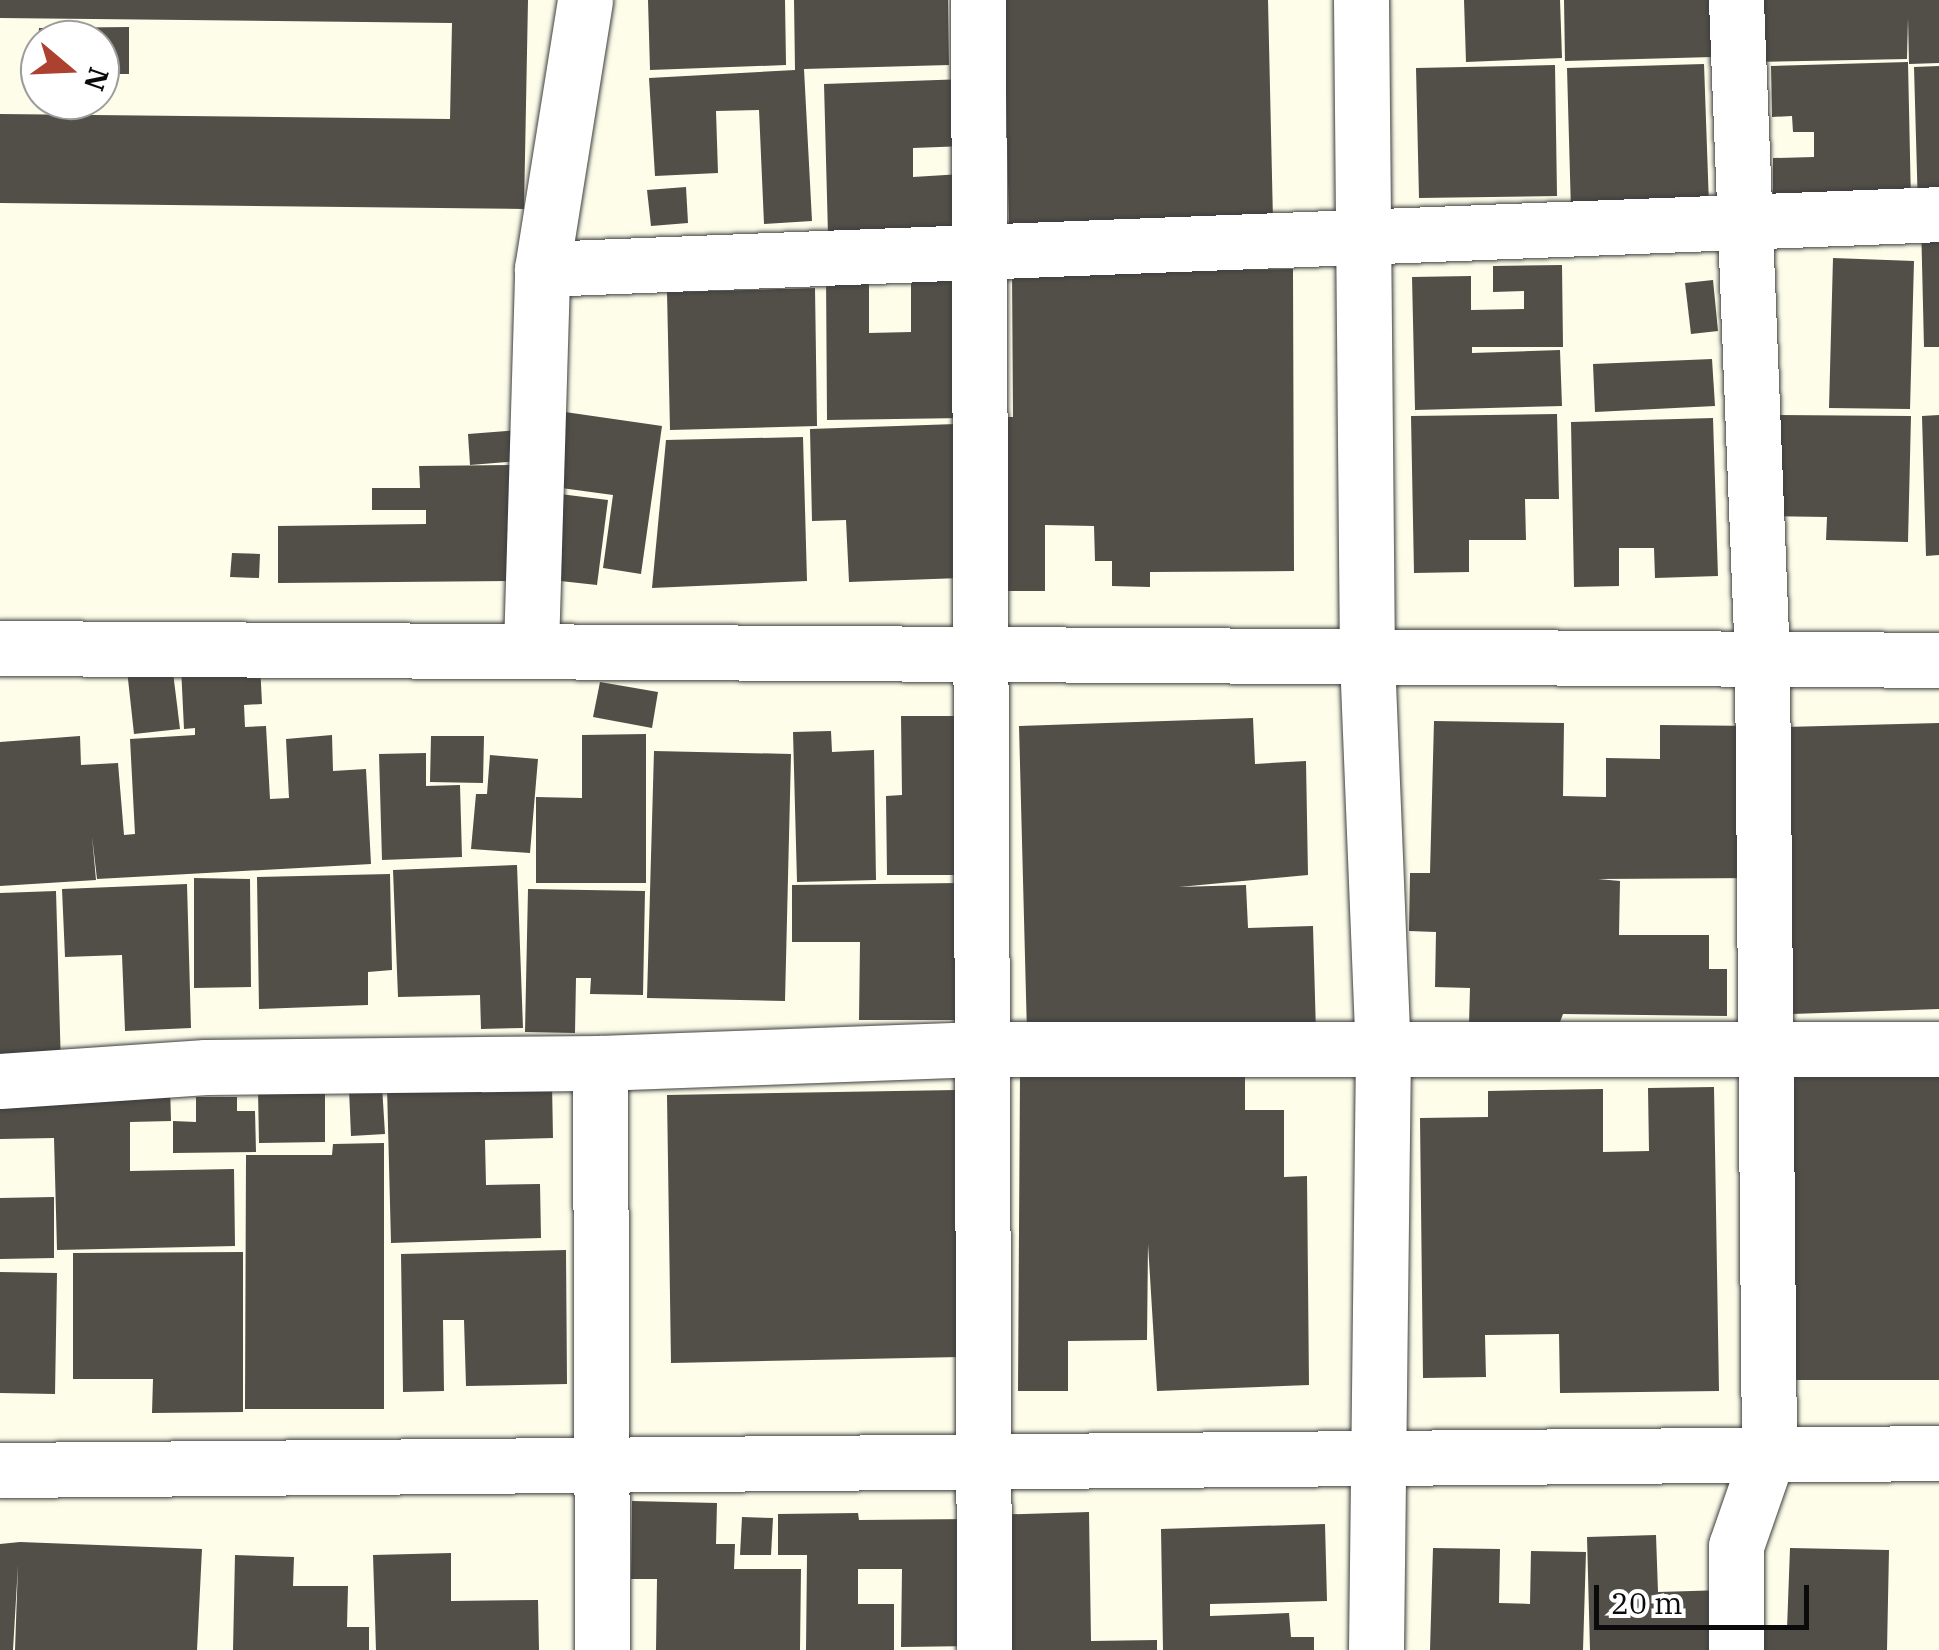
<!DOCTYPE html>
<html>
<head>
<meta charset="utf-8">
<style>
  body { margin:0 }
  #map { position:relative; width:1939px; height:1650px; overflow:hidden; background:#fdfdea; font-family:"IBM Plex Serif",serif }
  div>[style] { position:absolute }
  .building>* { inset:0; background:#524e48 }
  .roads { filter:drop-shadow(0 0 2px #3e3e3e) drop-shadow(0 0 2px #3e3e3e) }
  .minor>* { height:55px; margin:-27.5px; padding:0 27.5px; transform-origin:27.5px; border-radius:27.5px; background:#fff }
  span { translate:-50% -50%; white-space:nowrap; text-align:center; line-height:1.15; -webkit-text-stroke:10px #fff; paint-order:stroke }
  .north { position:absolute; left:20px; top:20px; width:100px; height:100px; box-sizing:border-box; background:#fff; border:2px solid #9d9d9d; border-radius:50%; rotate:109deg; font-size:28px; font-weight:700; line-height:40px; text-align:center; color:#0b0b0b }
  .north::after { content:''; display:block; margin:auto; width:35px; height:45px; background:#ad4130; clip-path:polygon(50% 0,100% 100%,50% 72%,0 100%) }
  .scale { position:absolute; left:1594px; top:1585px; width:215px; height:45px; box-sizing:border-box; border:5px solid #0b0b0b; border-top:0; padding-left:12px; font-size:30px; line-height:35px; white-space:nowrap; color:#0b0b0b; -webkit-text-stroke:8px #fff; paint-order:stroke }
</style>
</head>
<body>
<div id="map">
  <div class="building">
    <div style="clip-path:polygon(0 0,528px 0,524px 209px,0 203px,0 114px,450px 119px,452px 23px,0 18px)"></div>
    <div style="clip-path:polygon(648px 0,785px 0,786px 65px,650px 70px)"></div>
    <div style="clip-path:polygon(794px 0,948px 0,949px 65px,804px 69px,812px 221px,764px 224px,759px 110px,716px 111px,718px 173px,655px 176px,649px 78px,795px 70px)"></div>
    <div style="clip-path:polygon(1004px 0,1268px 0,1273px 221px,1009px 229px)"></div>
    <div style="clip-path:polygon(1464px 0,1560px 0,1562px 58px,1466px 62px)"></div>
    <div style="clip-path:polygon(1564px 0,1712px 0,1713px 57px,1565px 61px)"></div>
    <div style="clip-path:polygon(1752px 0,1939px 0,1939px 63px,1909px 64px,1908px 18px,1907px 59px,1752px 62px)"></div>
    <div style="clip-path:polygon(129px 27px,129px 74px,100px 74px,100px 40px,38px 40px,39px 28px)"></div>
    <div style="clip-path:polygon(1908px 62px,1911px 203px,1773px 206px,1773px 158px,1814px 157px,1814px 132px,1793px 132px,1792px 116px,1772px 117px,1771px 66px)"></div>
    <div style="clip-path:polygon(1704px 64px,1709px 205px,1571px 211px,1567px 68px)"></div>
    <div style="clip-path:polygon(1555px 65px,1557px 196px,1419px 198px,1416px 68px)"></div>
    <div style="clip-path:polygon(1939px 66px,1939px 209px,1918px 209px,1914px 67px)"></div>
    <div style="clip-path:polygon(966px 79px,966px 146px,913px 148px,913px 177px,962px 174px,963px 231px,828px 235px,824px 84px)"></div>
    <div style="clip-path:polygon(686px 187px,688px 223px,651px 226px,647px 190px)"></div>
    <div style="clip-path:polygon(1939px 220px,1939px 347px,1924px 347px,1921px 221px)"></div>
    <div style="clip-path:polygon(1833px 258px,1914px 261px,1910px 409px,1829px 408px)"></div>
    <div style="clip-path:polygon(1562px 265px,1563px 347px,1472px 347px,1472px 353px,1560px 350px,1562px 406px,1415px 410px,1412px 277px,1471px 276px,1471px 310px,1524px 309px,1524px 291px,1493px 292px,1493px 266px)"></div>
    <div style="clip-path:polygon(963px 266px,964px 418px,827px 420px,826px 273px,869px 272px,869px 333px,911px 332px,911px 267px)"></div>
    <div style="clip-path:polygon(1293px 269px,1294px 571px,1150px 572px,1150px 587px,1112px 586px,1112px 561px,1095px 561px,1094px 526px,1045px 525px,1045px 591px,998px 591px,998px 417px,1013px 417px,1012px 271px)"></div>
    <div style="clip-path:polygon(1713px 280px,1718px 331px,1691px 334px,1685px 283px)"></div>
    <div style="clip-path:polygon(815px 288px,817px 426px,670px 430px,667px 292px)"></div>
    <div style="clip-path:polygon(1712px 359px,1715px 406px,1595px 412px,1593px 364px)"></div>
    <div style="clip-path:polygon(565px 412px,662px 426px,641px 574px,603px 568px,613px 495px,554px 487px)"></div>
    <div style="clip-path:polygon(1557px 414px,1559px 499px,1525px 499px,1526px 540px,1469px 540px,1469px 572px,1414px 573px,1411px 416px)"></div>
    <div style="clip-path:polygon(1772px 415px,1911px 416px,1908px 542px,1826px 540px,1827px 517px,1770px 516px)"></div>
    <div style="clip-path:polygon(1939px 415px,1939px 555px,1926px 556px,1922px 416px)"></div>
    <div style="clip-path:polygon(1713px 418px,1718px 576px,1655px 578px,1654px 548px,1619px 548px,1619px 586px,1574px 587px,1571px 422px)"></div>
    <div style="clip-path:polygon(956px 424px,961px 578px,849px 582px,846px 520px,812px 521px,810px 429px)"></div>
    <div style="clip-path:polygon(518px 430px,520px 461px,470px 465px,468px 434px)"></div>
    <div style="clip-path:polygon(803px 437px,807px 581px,652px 588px,666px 440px)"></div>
    <div style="clip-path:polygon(519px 465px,519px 581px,278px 583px,278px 526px,426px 524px,426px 510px,372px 510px,372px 488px,420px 488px,419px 466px)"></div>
    <div style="clip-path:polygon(552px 493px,608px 500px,597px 585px,542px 579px)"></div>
    <div style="clip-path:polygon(232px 553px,260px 554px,259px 578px,230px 577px)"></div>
    <div style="clip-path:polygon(260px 663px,262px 704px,244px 705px,245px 727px,266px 726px,270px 799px,289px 798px,286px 739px,332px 735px,333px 771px,366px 769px,371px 864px,97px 879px,92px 836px,96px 880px,0 886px,0 742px,80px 736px,81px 765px,118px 763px,124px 835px,135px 834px,130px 739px,195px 735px,195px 728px,184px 729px,181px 667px)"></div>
    <div style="clip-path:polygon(172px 664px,180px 729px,134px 734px,127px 670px)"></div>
    <div style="clip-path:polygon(600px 682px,658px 692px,652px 728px,593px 717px)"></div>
    <div style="clip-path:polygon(901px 716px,960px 716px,960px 875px,887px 875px,886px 796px,902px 795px)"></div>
    <div style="clip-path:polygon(1253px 718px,1255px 764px,1306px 761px,1308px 875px,1179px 887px,1246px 885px,1248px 928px,1313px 926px,1316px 1033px,1027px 1034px,1019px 726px)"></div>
    <div style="clip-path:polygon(1434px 721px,1564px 723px,1563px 796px,1606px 797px,1606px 758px,1660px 759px,1660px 725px,1758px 726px,1755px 878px,1598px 879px,1620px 881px,1619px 935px,1709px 935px,1709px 969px,1727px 969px,1727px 1016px,1563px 1014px,1559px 1025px,1469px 1024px,1470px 988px,1435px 987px,1436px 932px,1409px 931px,1410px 873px,1430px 873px)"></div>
    <div style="clip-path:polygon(1939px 723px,1939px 1009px,1792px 1014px,1785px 727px)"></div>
    <div style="clip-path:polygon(831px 731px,832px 752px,874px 750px,876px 880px,797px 882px,793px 732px)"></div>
    <div style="clip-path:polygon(646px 734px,646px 883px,536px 883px,536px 797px,582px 798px,582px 735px)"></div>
    <div style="clip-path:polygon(431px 736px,484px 736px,483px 783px,430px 782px)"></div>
    <div style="clip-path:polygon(654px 751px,791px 754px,785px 1001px,647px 998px)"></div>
    <div style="clip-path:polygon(426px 753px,426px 786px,460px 785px,462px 857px,382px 860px,379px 754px)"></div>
    <div style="clip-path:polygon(490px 755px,538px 759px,530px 853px,471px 849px,476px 794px,487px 794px)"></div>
    <div style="clip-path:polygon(517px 865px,523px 1028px,481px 1029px,480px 995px,398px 997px,393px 870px)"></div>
    <div style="clip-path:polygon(390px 874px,392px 970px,368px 972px,368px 1005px,259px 1009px,257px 877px)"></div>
    <div style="clip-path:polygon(194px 878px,250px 879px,251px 987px,194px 988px)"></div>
    <div style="clip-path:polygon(959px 883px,959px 1020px,859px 1020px,860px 942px,792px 942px,792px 885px)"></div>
    <div style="clip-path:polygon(187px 884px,191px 1028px,125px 1031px,122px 955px,65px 957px,62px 889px)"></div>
    <div style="clip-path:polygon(528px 889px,645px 891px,643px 995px,590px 994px,591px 978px,576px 978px,575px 1033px,525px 1032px)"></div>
    <div style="clip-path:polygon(56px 891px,61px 1067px,0 1068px,0 893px)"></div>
    <div style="clip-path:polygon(1245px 1071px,1245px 1110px,1284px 1110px,1284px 1177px,1307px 1176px,1309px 1385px,1157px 1391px,1148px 1244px,1147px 1340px,1068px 1341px,1068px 1391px,1018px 1391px,1020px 1073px)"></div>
    <div style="clip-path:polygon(1780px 1077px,1939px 1077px,1939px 1380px,1780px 1380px)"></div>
    <div style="clip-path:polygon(552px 1083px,553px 1138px,485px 1140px,486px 1185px,540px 1184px,541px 1238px,391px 1243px,387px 1087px)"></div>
    <div style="clip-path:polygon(170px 1084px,171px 1121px,130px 1122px,130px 1171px,234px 1169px,235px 1246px,57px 1250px,54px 1138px,0 1139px,0 1088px)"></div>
    <div style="clip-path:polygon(382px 1086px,385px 1134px,351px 1136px,349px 1089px)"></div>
    <div style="clip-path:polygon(1714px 1087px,1719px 1391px,1560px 1393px,1559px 1334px,1485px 1335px,1486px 1377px,1423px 1378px,1420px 1118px,1488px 1117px,1488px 1091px,1603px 1089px,1603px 1152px,1649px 1151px,1648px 1088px)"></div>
    <div style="clip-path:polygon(325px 1088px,325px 1142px,259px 1143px,258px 1090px)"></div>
    <div style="clip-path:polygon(956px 1090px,960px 1357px,671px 1363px,667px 1095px)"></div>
    <div style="clip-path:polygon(196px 1097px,237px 1097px,237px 1111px,255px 1111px,256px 1152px,173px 1153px,173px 1121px,196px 1122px)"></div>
    <div style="clip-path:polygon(384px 1143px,384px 1409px,245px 1409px,246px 1155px,332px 1155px,333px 1144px)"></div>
    <div style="clip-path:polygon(54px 1197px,54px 1258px,0 1259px,0 1198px)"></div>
    <div style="clip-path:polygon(566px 1250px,567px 1384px,466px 1386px,464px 1320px,443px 1320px,444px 1391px,403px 1392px,401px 1254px)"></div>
    <div style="clip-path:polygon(243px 1252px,243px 1412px,152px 1413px,153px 1379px,73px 1379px,73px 1253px)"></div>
    <div style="clip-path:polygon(0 1272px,57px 1273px,55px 1394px,0 1393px)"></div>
    <div style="clip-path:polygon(632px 1501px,717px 1503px,716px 1544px,735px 1544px,734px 1569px,801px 1569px,800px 1650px,656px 1650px,657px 1579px,631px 1579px)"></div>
    <div style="clip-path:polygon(1089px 1512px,1091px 1641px,1157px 1640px,1157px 1650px,988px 1650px,987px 1515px)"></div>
    <div style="clip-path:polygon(858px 1513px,859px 1520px,973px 1519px,973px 1646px,901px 1647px,902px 1569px,858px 1569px,858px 1604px,894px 1604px,894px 1650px,806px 1650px,807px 1555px,778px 1555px,778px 1514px)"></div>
    <div style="clip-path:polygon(742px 1517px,773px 1518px,771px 1555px,740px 1555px)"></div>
    <div style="clip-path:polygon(1325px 1524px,1327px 1601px,1210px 1604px,1210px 1616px,1289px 1613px,1291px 1637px,1314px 1637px,1314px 1650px,1163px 1650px,1161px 1529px)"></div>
    <div style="clip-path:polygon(1656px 1535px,1658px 1592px,1725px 1590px,1726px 1650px,1590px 1650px,1587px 1537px)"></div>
    <div style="clip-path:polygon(20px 1542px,202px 1549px,197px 1650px,15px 1650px,18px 1565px,13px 1650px,0 1650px,0 1544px)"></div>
    <div style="clip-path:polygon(1433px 1548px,1500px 1549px,1499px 1603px,1530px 1604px,1531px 1551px,1586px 1552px,1583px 1650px,1430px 1650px)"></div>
    <div style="clip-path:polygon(1790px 1548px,1889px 1550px,1887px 1650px,1744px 1650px,1744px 1629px,1787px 1629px)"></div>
    <div style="clip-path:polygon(451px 1553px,451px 1601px,538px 1600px,539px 1650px,376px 1650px,373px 1555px)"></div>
    <div style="clip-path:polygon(235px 1555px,294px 1557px,293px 1586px,348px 1586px,347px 1627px,369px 1627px,369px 1650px,233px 1650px)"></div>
  </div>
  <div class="roads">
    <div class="minor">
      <div style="left:978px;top:0;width:1650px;rotate:89.79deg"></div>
      <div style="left:1361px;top:0;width:658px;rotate:89.48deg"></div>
      <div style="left:1367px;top:658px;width:393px;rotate:87.7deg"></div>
      <div style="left:1383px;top:1051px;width:599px;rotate:90.67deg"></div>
      <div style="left:542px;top:269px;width:1398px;rotate:-2.25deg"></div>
      <div style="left:0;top:648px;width:1939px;rotate:0.35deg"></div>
      <div style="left:531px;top:648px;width:379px;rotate:-88.3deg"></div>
      <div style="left:542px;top:269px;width:272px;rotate:-80.9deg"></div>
      <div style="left:600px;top:1063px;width:587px;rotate:89.8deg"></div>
      <div style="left:0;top:1081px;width:206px;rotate:-3.9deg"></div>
      <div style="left:206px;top:1067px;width:394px;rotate:-0.6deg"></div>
      <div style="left:600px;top:1063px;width:386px;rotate:-2.1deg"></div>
      <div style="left:986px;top:1049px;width:953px"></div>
      <div style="left:0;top:1470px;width:1939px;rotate:-0.5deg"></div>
      <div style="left:1736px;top:1650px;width:104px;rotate:-90deg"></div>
      <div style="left:1736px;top:1546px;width:101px;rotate:-70.8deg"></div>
      <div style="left:1769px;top:1451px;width:791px;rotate:-90.51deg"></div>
      <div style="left:1762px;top:660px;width:661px;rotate:-92.26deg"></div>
    </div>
  </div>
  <div class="north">N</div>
  <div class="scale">20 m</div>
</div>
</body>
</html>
